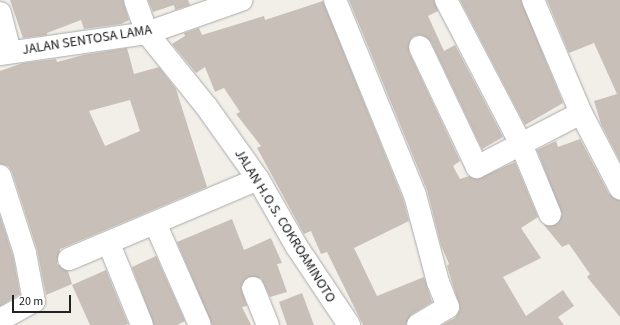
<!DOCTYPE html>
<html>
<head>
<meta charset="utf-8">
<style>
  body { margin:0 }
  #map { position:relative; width:620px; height:325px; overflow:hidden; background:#f2efe9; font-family:"Source Sans 3",sans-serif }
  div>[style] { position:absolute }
  .building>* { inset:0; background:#c7bfb8 }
  .roads { filter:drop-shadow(0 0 1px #a9a9a9) drop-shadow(0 0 1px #a9a9a9) }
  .street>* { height:22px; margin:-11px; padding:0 11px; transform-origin:11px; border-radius:11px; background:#fff }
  span { translate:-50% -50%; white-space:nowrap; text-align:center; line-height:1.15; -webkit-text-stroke:3.5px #fff; paint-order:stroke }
  .street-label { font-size:14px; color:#222 }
  .scale { position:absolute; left:12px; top:295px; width:59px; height:18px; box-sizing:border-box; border:2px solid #222; border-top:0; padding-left:5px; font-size:12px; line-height:14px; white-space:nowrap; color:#222; -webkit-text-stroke:3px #fff; paint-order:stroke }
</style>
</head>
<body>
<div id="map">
  <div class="building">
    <div style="clip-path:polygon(10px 0,123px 0,129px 20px,121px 24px,84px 29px,81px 20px,47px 33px,47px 35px,23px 38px)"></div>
    <div style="clip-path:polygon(148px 0,188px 0,190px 5px,175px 10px,174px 5px,153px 12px)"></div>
    <div style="clip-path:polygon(349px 0,434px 0,438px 11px,428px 16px,444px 51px,455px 45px,503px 137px,482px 149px,431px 42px,421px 35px,414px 36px,410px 40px,409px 52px,460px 161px,453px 166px,460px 179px,469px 176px,477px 179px,515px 162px,538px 217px,521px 228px,541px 258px,503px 277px,526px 316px,563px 290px,574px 306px,558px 317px,564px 325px,442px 325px,455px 318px,460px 308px,447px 266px,449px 264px,441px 245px,427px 190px)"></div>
    <div style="clip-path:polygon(460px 0,521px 0,563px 103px,525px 125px)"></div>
    <div style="clip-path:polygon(547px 0,620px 0,620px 161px,601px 124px,594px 101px,617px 94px,594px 43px,569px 53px)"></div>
    <div style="clip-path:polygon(323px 1px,403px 199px,409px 221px,354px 248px,377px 296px,424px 277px,432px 302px,411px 315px,406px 325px,363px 325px,327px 252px,321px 254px,311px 231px,304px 234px,257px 148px,261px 146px,236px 114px,240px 112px,224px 88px,215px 92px,205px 67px,196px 73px,172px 44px,185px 36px,184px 33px,199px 28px,202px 35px,264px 16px,265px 20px)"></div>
    <div style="clip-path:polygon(evenodd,127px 48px,134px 74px,159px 67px,176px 89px,207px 187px,60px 249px,57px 264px,68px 271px,72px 284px,46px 295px,37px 249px,12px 172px,8px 166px,0 164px,0 71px,23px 63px,56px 59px,57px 62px,83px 55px,127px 48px,130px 100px,140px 131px,105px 146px,89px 111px,130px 100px)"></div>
    <div style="clip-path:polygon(580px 139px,609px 194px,620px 200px,620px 317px,587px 277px,590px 274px,569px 244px,562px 247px,544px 225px,555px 225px,562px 215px,537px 150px,556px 141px,558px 147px)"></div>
    <div style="clip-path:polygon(0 216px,13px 256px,20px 294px,0 306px)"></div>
    <div style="clip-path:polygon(232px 219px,244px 250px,271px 238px,282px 263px,277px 264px,287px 292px,270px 297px,261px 278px,248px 277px,241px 287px,247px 306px,242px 307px,251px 325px,212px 325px,177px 242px)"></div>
    <div style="clip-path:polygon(156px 256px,185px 321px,177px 325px,154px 325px,132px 267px)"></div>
    <div style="clip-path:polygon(106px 270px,128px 324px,125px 325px,90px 325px,72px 285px)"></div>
    <div style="clip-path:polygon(302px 293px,314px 325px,287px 325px,279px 302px)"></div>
  </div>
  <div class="roads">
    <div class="street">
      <div style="left:135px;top:0;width:35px;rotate:70deg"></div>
      <div style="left:147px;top:33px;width:94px;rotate:51.1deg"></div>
      <div style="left:206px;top:106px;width:90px;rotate:54.5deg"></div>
      <div style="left:258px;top:179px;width:78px;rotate:60.2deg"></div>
      <div style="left:297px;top:247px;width:94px;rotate:56.3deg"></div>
      <div style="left:335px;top:0;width:211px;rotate:67.7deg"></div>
      <div style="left:415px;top:195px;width:90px;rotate:75.2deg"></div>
      <div style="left:438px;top:282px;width:27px;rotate:68deg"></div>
      <div style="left:448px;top:307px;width:35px;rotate:149deg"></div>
      <div style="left:446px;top:0;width:162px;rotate:62.5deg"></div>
      <div style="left:521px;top:144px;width:76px;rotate:67.5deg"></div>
      <div style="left:533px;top:0;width:123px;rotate:67deg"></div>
      <div style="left:581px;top:113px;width:85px;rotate:62.5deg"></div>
      <div style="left:0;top:13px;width:40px;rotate:75.6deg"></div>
      <div style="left:420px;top:47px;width:133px;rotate:64.6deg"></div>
      <div style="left:477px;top:167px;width:117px;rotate:-27.4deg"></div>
      <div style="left:0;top:54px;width:148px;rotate:-8.1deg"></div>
      <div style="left:147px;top:33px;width:100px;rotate:-19.3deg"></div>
      <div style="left:0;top:176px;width:81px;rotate:72deg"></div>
      <div style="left:25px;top:253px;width:49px;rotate:79.4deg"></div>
      <div style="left:34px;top:301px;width:39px;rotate:151deg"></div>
      <div style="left:155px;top:223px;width:111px;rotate:66.2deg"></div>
      <div style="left:109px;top:244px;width:87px;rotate:67.8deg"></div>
      <div style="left:69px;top:259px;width:205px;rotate:-22.9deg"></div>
      <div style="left:253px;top:288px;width:40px;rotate:68deg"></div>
    </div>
  </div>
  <div class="street-label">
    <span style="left:87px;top:40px;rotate:-9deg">JALAN SENTOSA LAMA</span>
    <span style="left:285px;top:226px;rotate:58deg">JALAN H.O.S. COKROAMINOTO</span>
  </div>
  <div class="scale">20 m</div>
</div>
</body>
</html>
